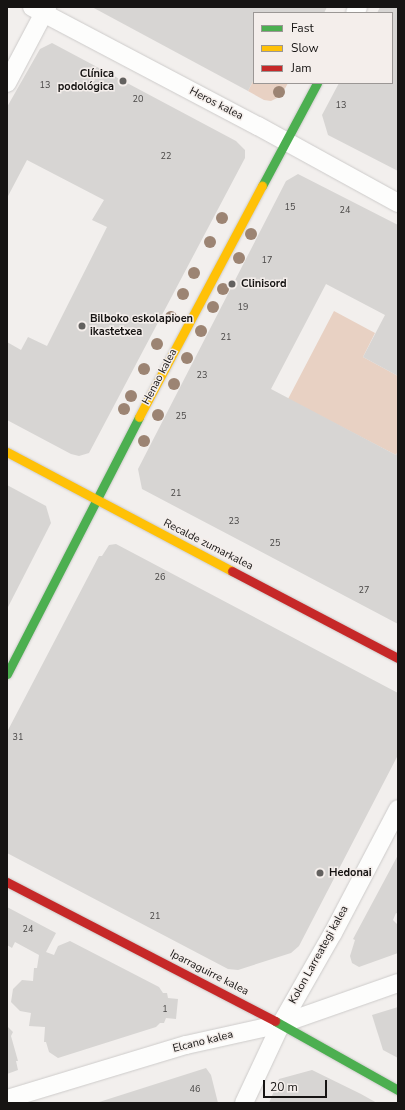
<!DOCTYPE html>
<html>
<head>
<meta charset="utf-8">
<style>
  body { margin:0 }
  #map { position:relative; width:405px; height:1110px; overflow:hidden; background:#f2efed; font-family:"Nunito Sans",sans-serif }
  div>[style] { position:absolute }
  .green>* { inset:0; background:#e8d1c3 }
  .building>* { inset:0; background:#d7d5d3 }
  .roads { filter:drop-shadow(0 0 1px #cdcbca) drop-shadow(0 0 1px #cdcbca) }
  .street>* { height:18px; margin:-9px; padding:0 9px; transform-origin:9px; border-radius:9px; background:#fdfdfc }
  .fast>* { height:9px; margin:-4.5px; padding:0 4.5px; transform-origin:4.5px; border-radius:4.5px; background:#4caf50 }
  .slow>* { height:9px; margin:-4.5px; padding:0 4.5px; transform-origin:4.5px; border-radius:4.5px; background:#ffc107 }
  .jam>* { height:9px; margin:-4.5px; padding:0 4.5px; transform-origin:4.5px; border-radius:4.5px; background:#c62828 }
  .trees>* { width:12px; height:12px; margin:-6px; border-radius:50%; background:#9c8473 }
  .dots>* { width:11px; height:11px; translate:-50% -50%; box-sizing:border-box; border:2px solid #f4eeeb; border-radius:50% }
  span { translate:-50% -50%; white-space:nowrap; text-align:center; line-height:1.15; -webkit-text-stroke:3px #f4eeeb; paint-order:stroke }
  .number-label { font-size:9px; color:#484645 }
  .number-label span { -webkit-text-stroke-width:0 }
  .poi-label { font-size:11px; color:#161413; font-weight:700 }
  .right { translate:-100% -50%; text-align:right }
  .left { translate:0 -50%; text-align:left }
  .street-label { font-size:11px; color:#161413 }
  .frame { position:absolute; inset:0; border:8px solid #161413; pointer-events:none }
  .legend { position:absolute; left:253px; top:12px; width:140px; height:72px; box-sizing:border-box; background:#f4eeeb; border:1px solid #9b9795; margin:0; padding:5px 7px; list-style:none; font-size:12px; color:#161413 }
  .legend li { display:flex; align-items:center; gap:8px; height:20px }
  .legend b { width:20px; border:1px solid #9b9795 }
  .scale { position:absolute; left:263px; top:1080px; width:64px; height:18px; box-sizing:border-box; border:2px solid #161413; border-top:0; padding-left:5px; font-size:12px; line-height:14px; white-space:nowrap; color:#161413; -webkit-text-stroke:3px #f4eeeb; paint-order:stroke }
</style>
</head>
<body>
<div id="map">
  <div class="green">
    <div style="clip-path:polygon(254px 79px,254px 83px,288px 83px,281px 96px,271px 101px,264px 100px,248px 91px)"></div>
    <div style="clip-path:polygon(334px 311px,375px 333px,363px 357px,398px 376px,398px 451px,396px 455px,288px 399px)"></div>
  </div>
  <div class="building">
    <div style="clip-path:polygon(92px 7px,327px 7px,324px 13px,254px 13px,254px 79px,248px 91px)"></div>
    <div style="clip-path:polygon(380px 7px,398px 7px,398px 171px,328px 135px,322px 115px,339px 83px,392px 83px,392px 13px,377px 13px)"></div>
    <div style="clip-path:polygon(52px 43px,236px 141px,245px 150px,245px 158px,89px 453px,79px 456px,71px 454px,7px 420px,7px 342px,21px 350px,28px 337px,47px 346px,107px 227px,92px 220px,104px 200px,27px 160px,7px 198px,7px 107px,40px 49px)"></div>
    <div style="clip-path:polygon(298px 174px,398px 225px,398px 376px,363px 357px,385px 315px,326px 284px,271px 389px,396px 455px,398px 451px,398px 624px,142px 489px,138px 469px,286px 181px)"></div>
    <div style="clip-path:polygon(7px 485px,46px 506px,51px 523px,7px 609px)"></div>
    <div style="clip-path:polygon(116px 544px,398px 693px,398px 755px,299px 946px,291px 953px,238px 970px,228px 969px,7px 853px,7px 732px,99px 556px,102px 556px,109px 545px)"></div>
    <div style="clip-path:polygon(398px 855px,398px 914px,396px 913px,393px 920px,398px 925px,398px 953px,359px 967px,352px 963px,350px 956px,355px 940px,353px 939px)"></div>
    <div style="clip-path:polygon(7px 907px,56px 933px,46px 952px,54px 955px,58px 946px,70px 941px,159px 987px,163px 993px,167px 993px,168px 998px,178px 999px,176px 1019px,166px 1018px,164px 1023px,160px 1023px,156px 1027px,58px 1058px,49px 1052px,46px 1042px,44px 1042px,45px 1027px,29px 1026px,31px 1013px,20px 1011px,11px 1002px,13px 989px,22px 980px,33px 981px,34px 968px,37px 968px,39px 955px,15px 942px,12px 948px,7px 945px)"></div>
    <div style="clip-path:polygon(398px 1007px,398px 1058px,383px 1050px,372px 1015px)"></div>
    <div style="clip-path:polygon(7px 1026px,13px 1032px,11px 1036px,18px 1061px,16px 1061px,18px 1070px,7px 1074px)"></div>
    <div style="clip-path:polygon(206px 1068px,211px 1075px,218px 1103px,96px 1103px)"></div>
    <div style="clip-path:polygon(312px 1070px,361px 1094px,377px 1103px,269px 1103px,279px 1079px)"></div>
  </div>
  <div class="roads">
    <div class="street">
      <div style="left:32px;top:7px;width:255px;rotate:27.8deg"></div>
      <div style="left:258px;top:126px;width:160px;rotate:28.8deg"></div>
      <div style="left:355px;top:13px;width:7px;rotate:-63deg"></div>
      <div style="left:7px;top:83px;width:86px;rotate:-62.2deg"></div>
      <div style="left:7px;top:1099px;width:187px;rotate:-16.8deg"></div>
      <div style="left:186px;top:1045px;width:97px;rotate:-12.5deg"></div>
      <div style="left:281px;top:1024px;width:124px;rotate:-19.3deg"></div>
      <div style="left:244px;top:1103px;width:87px;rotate:-64.9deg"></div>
      <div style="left:281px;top:1024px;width:105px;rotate:-60.3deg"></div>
      <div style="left:333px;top:933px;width:140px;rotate:-62.3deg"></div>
    </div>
    <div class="fast">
      <div style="left:262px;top:186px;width:117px;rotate:-61.9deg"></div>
      <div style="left:7px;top:674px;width:289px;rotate:-62.8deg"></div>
      <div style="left:275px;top:1021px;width:141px;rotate:29.3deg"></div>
    </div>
    <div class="slow">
      <div style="left:139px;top:417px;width:262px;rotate:-62deg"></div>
      <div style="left:7px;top:452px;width:255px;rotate:27.9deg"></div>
    </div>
    <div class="jam">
      <div style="left:232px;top:571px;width:187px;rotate:27.7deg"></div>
      <div style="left:7px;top:882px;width:302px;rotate:27.4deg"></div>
    </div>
  </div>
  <div class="trees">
    <div style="left:279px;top:92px"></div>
    <div style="left:222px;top:218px"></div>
    <div style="left:251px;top:234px"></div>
    <div style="left:210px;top:242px"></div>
    <div style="left:239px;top:258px"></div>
    <div style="left:194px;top:273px"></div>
    <div style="left:223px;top:289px"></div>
    <div style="left:183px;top:294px"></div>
    <div style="left:213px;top:307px"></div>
    <div style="left:171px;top:317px"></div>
    <div style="left:201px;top:331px"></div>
    <div style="left:157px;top:344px"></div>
    <div style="left:187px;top:358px"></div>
    <div style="left:144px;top:369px"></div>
    <div style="left:174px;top:384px"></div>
    <div style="left:131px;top:396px"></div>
    <div style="left:124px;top:409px"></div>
    <div style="left:158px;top:415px"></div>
    <div style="left:144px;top:441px"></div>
  </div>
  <div class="dots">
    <div style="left:123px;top:81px;background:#63615f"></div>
    <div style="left:232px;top:284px;background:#63615f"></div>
    <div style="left:82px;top:326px;background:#63615f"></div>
    <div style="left:320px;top:873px;background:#63615f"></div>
  </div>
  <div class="number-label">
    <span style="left:45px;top:85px">13</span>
    <span style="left:138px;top:99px">20</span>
    <span style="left:341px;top:105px">13</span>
    <span style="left:166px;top:156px">22</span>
    <span style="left:290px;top:207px">15</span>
    <span style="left:345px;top:210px">24</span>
    <span style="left:267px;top:260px">17</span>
    <span style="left:243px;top:307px">19</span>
    <span style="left:226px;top:337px">21</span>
    <span style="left:202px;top:375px">23</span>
    <span style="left:181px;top:416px">25</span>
    <span style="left:176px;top:493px">21</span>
    <span style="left:234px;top:521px">23</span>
    <span style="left:275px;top:543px">25</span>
    <span style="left:160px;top:577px">26</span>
    <span style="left:364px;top:590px">27</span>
    <span style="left:18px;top:737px">31</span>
    <span style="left:155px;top:916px">21</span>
    <span style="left:28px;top:929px">24</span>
    <span style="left:165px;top:1009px">1</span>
    <span style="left:195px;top:1089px">46</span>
  </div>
  <div class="poi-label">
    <span class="right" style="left:114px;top:81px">Clínica<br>podológica</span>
    <span class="left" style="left:241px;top:284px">Clinisord</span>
    <span class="left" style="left:90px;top:326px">Bilboko eskolapioen<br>ikastetxea</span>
    <span class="left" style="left:329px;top:873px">Hedonai</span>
  </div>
  <div class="street-label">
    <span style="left:216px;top:104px;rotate:27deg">Heros kalea</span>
    <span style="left:160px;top:377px;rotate:-62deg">Henao kalea</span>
    <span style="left:208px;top:545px;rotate:27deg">Recalde zumarkalea</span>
    <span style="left:319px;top:955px;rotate:-61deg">Kolon Larreategi kalea</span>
    <span style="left:209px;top:973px;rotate:27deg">Iparraguirre kalea</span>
    <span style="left:203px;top:1042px;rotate:-14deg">Elcano kalea</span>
  </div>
  <div class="frame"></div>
  <ul class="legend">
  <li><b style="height:5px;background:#4caf50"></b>Fast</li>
  <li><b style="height:5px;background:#ffc107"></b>Slow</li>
  <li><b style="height:5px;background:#c62828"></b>Jam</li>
  </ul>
  <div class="scale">20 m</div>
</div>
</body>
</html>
